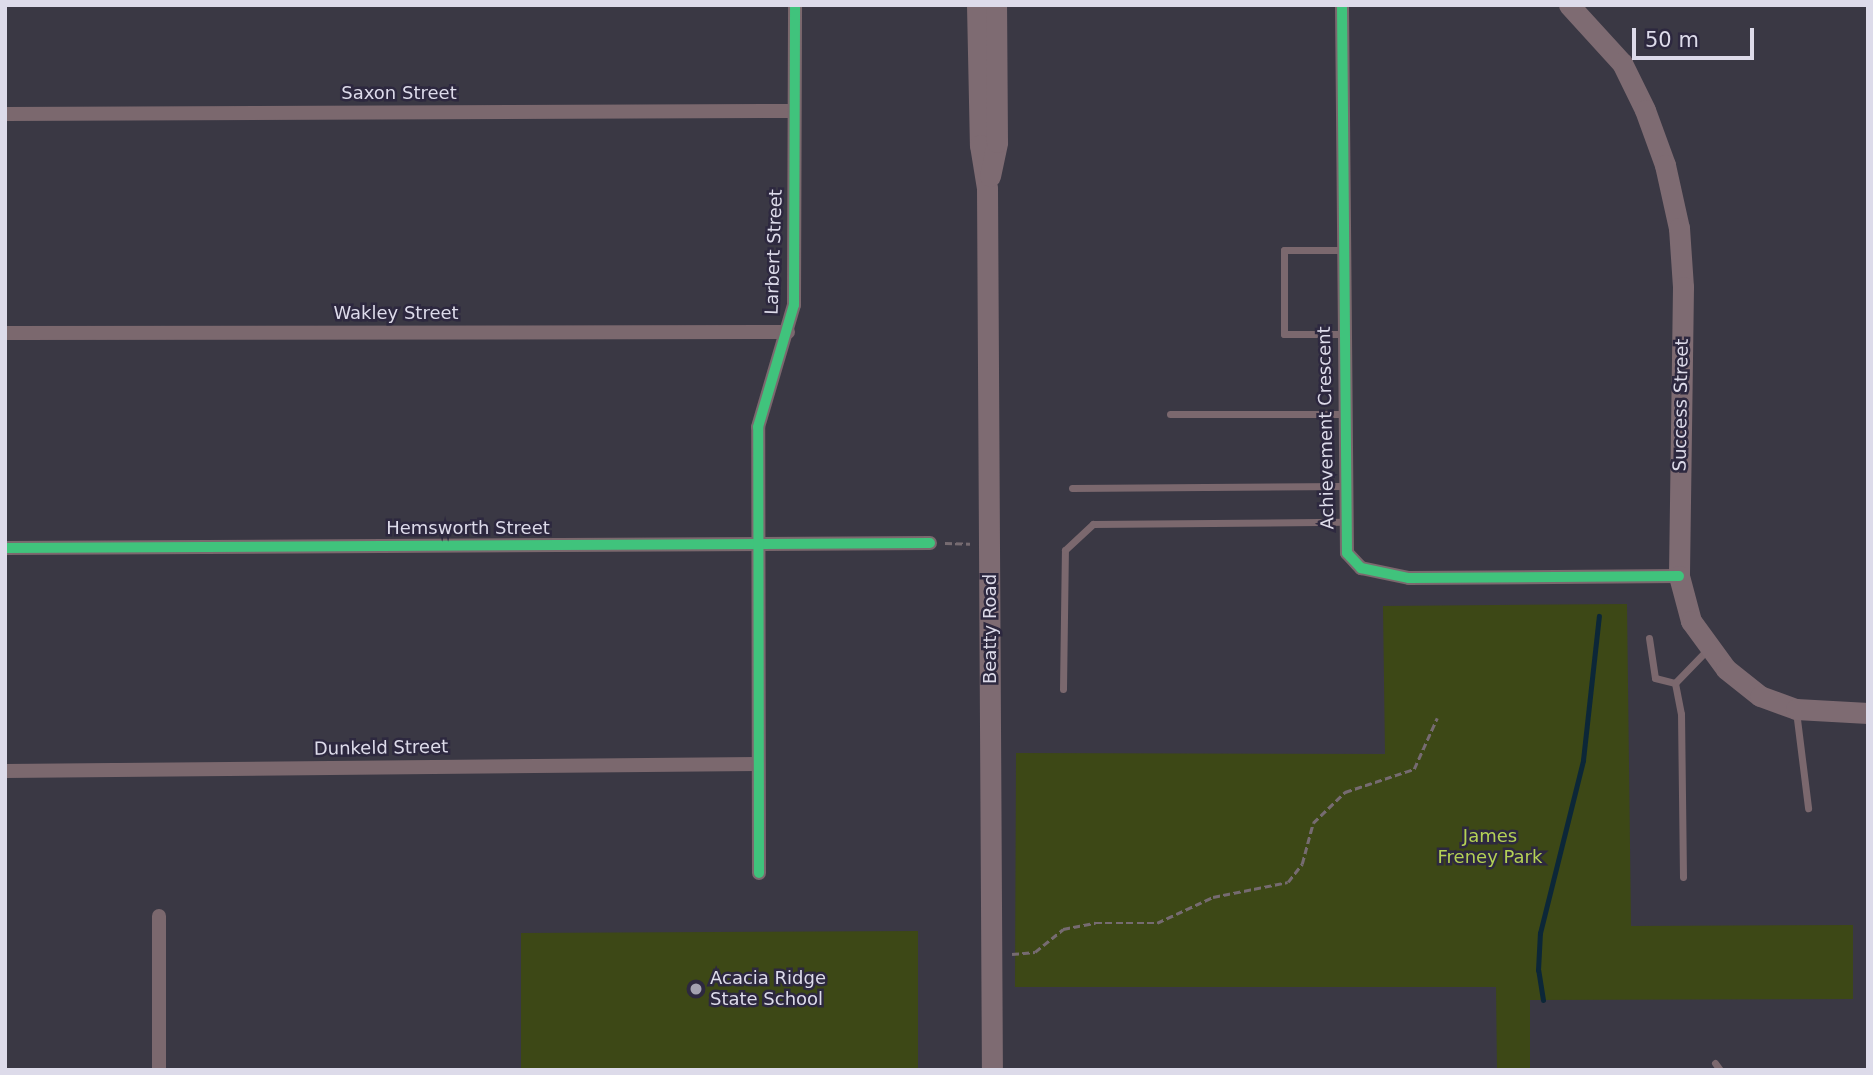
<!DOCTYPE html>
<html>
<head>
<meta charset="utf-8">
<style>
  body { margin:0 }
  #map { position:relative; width:1873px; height:1075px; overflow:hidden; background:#3a3844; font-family:"DejaVu Sans",sans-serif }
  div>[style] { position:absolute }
  .green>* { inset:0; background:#3d4816 }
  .stream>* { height:5px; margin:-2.5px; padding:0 2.5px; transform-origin:2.5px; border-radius:2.5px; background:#0c2738 }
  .path>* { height:2.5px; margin-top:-1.25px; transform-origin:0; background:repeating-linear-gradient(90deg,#766b71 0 7px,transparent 0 10.5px) }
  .lane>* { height:7px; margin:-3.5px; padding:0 3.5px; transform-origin:3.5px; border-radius:3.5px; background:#7b686e }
  .street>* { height:14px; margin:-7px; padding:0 7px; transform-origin:7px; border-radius:7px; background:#7b686e }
  .secondary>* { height:21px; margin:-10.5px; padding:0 10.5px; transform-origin:10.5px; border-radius:10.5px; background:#7e6b72 }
  .cycleway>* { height:10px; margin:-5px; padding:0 5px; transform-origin:5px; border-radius:5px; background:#40c37c }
  .dots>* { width:19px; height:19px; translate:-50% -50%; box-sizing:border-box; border:4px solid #2d283f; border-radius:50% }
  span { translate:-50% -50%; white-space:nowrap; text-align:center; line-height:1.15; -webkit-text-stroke:5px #2d283f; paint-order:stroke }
  .street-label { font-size:18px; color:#dddbea }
  .park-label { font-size:18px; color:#b4d155 }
  .poi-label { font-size:18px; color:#dddbea }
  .left { translate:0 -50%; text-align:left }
  .frame { position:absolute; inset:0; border:7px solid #dddbea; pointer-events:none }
  .scale { position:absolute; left:1632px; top:28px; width:122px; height:32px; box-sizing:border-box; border:4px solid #dddbea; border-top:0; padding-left:9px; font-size:21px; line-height:24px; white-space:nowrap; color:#dddbea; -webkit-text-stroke:5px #2d283f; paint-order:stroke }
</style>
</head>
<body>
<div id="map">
  <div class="green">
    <div style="clip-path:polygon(1627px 604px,1631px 926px,1853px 925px,1853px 999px,1530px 1000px,1530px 1070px,1497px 1070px,1496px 987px,1015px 987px,1016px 753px,1385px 754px,1383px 606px)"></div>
    <div style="clip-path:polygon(918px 931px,918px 1070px,521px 1070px,521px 933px)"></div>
  </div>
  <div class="stream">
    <div style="left:1543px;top:1000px;width:30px;rotate:-99deg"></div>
    <div style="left:1538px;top:970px;width:37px;rotate:-87deg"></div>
    <div style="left:1540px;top:933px;width:178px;rotate:-76deg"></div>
    <div style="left:1583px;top:760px;width:145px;rotate:-83.7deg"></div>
  </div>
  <div class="path">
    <div style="left:945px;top:543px;width:25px;rotate:2deg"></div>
    <div style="left:1012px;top:954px;width:23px;rotate:-5deg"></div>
    <div style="left:1035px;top:952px;width:36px;rotate:-39deg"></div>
    <div style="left:1063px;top:929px;width:33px;rotate:-11deg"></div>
    <div style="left:1095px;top:923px;width:62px"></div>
    <div style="left:1157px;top:923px;width:62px;rotate:-24.9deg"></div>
    <div style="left:1213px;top:897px;width:76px;rotate:-11.3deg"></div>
    <div style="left:1288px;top:882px;width:23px;rotate:-52deg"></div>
    <div style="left:1302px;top:864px;width:42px;rotate:-75deg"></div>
    <div style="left:1313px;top:823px;width:45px;rotate:-44.1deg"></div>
    <div style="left:1345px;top:792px;width:73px;rotate:-18.4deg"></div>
    <div style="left:1414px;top:769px;width:56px;rotate:-65.7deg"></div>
  </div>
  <div class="lane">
    <div style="left:1343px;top:250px;width:59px;rotate:180deg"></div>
    <div style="left:1284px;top:250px;width:84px;rotate:90deg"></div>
    <div style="left:1284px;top:334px;width:59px"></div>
    <div style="left:1170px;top:414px;width:173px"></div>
    <div style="left:1072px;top:488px;width:272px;rotate:-0.4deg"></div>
    <div style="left:1649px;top:638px;width:40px;rotate:81.5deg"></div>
    <div style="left:1655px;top:678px;width:21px;rotate:14deg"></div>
    <div style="left:1063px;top:689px;width:139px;rotate:-89.2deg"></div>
    <div style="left:1065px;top:550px;width:38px;rotate:-43deg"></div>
    <div style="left:1093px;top:524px;width:251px;rotate:-0.5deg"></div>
    <div style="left:1796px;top:711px;width:98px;rotate:82.9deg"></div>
    <div style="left:1683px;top:877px;width:163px;rotate:-90.7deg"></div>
    <div style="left:1681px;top:714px;width:32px;rotate:-101deg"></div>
    <div style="left:1675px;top:683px;width:47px;rotate:-45.9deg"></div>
    <div style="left:1715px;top:1063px;width:9px;rotate:54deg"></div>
  </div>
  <div class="street">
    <div style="left:1342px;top:5px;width:548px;rotate:89.48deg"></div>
    <div style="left:1347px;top:553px;width:21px;rotate:47deg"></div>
    <div style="left:1361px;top:568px;width:49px;rotate:11.8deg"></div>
    <div style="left:1409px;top:578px;width:270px;rotate:-0.4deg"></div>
    <div style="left:5px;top:114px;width:789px;rotate:-0.22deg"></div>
    <div style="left:5px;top:333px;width:783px;rotate:-0.07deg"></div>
    <div style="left:5px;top:548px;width:925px;rotate:-0.31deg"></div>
    <div style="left:5px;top:771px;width:752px;rotate:-0.53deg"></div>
    <div style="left:759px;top:873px;width:446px;rotate:-90.1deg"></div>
    <div style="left:758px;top:427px;width:127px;rotate:-73.6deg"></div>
    <div style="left:794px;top:305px;width:300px;rotate:-89.8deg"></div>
    <div style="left:159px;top:1070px;width:154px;rotate:-90deg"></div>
  </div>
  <div class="secondary">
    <div style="left:977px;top:5px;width:140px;rotate:88.8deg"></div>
    <div style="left:980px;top:145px;width:44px;rotate:80.8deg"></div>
    <div style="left:987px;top:188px;width:882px;rotate:89.68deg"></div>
    <div style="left:1569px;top:5px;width:79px;rotate:47.6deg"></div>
    <div style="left:1622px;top:63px;width:52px;rotate:63.9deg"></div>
    <div style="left:1645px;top:110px;width:59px;rotate:70deg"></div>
    <div style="left:1665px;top:165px;width:65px;rotate:77.5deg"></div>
    <div style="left:1679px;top:228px;width:59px;rotate:86.1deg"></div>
    <div style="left:1683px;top:287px;width:289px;rotate:90.8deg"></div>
    <div style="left:1679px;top:576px;width:47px;rotate:75.1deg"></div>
    <div style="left:1691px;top:621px;width:59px;rotate:53.9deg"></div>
    <div style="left:1726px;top:669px;width:43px;rotate:38.5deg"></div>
    <div style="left:1760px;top:696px;width:38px;rotate:20deg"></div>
    <div style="left:1796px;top:709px;width:72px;rotate:3.2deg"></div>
    <div style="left:990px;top:176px;width:35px;rotate:-78deg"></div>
    <div style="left:997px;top:142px;width:137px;rotate:-90.4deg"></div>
  </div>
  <div class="cycleway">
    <div style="left:1342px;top:5px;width:548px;rotate:89.48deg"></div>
    <div style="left:1347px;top:553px;width:21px;rotate:47deg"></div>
    <div style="left:1361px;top:568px;width:49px;rotate:11.8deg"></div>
    <div style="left:1409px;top:578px;width:270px;rotate:-0.4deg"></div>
    <div style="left:5px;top:548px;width:925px;rotate:-0.31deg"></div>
    <div style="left:759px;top:873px;width:446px;rotate:-90.1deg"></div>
    <div style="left:758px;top:427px;width:127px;rotate:-73.6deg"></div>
    <div style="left:794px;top:305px;width:300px;rotate:-89.8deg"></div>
  </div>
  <div class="dots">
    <div style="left:696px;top:989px;background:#a4a2b0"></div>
  </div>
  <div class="street-label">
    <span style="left:399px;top:93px">Saxon Street</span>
    <span style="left:774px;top:252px;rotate:-88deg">Larbert Street</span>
    <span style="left:396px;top:313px">Wakley Street</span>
    <span style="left:1681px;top:405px;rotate:-89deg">Success Street</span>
    <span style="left:1326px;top:428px;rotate:-91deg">Achievement Crescent</span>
    <span style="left:468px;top:528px">Hemsworth Street</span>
    <span style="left:990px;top:629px;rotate:-90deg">Beatty Road</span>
    <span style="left:381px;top:748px;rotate:-1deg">Dunkeld Street</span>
  </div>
  <div class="park-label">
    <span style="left:1490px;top:847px">James<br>Freney Park</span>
  </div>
  <div class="poi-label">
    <span class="left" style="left:710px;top:989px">Acacia Ridge<br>State School</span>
  </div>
  <div class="frame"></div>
  <div class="scale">50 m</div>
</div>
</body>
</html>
